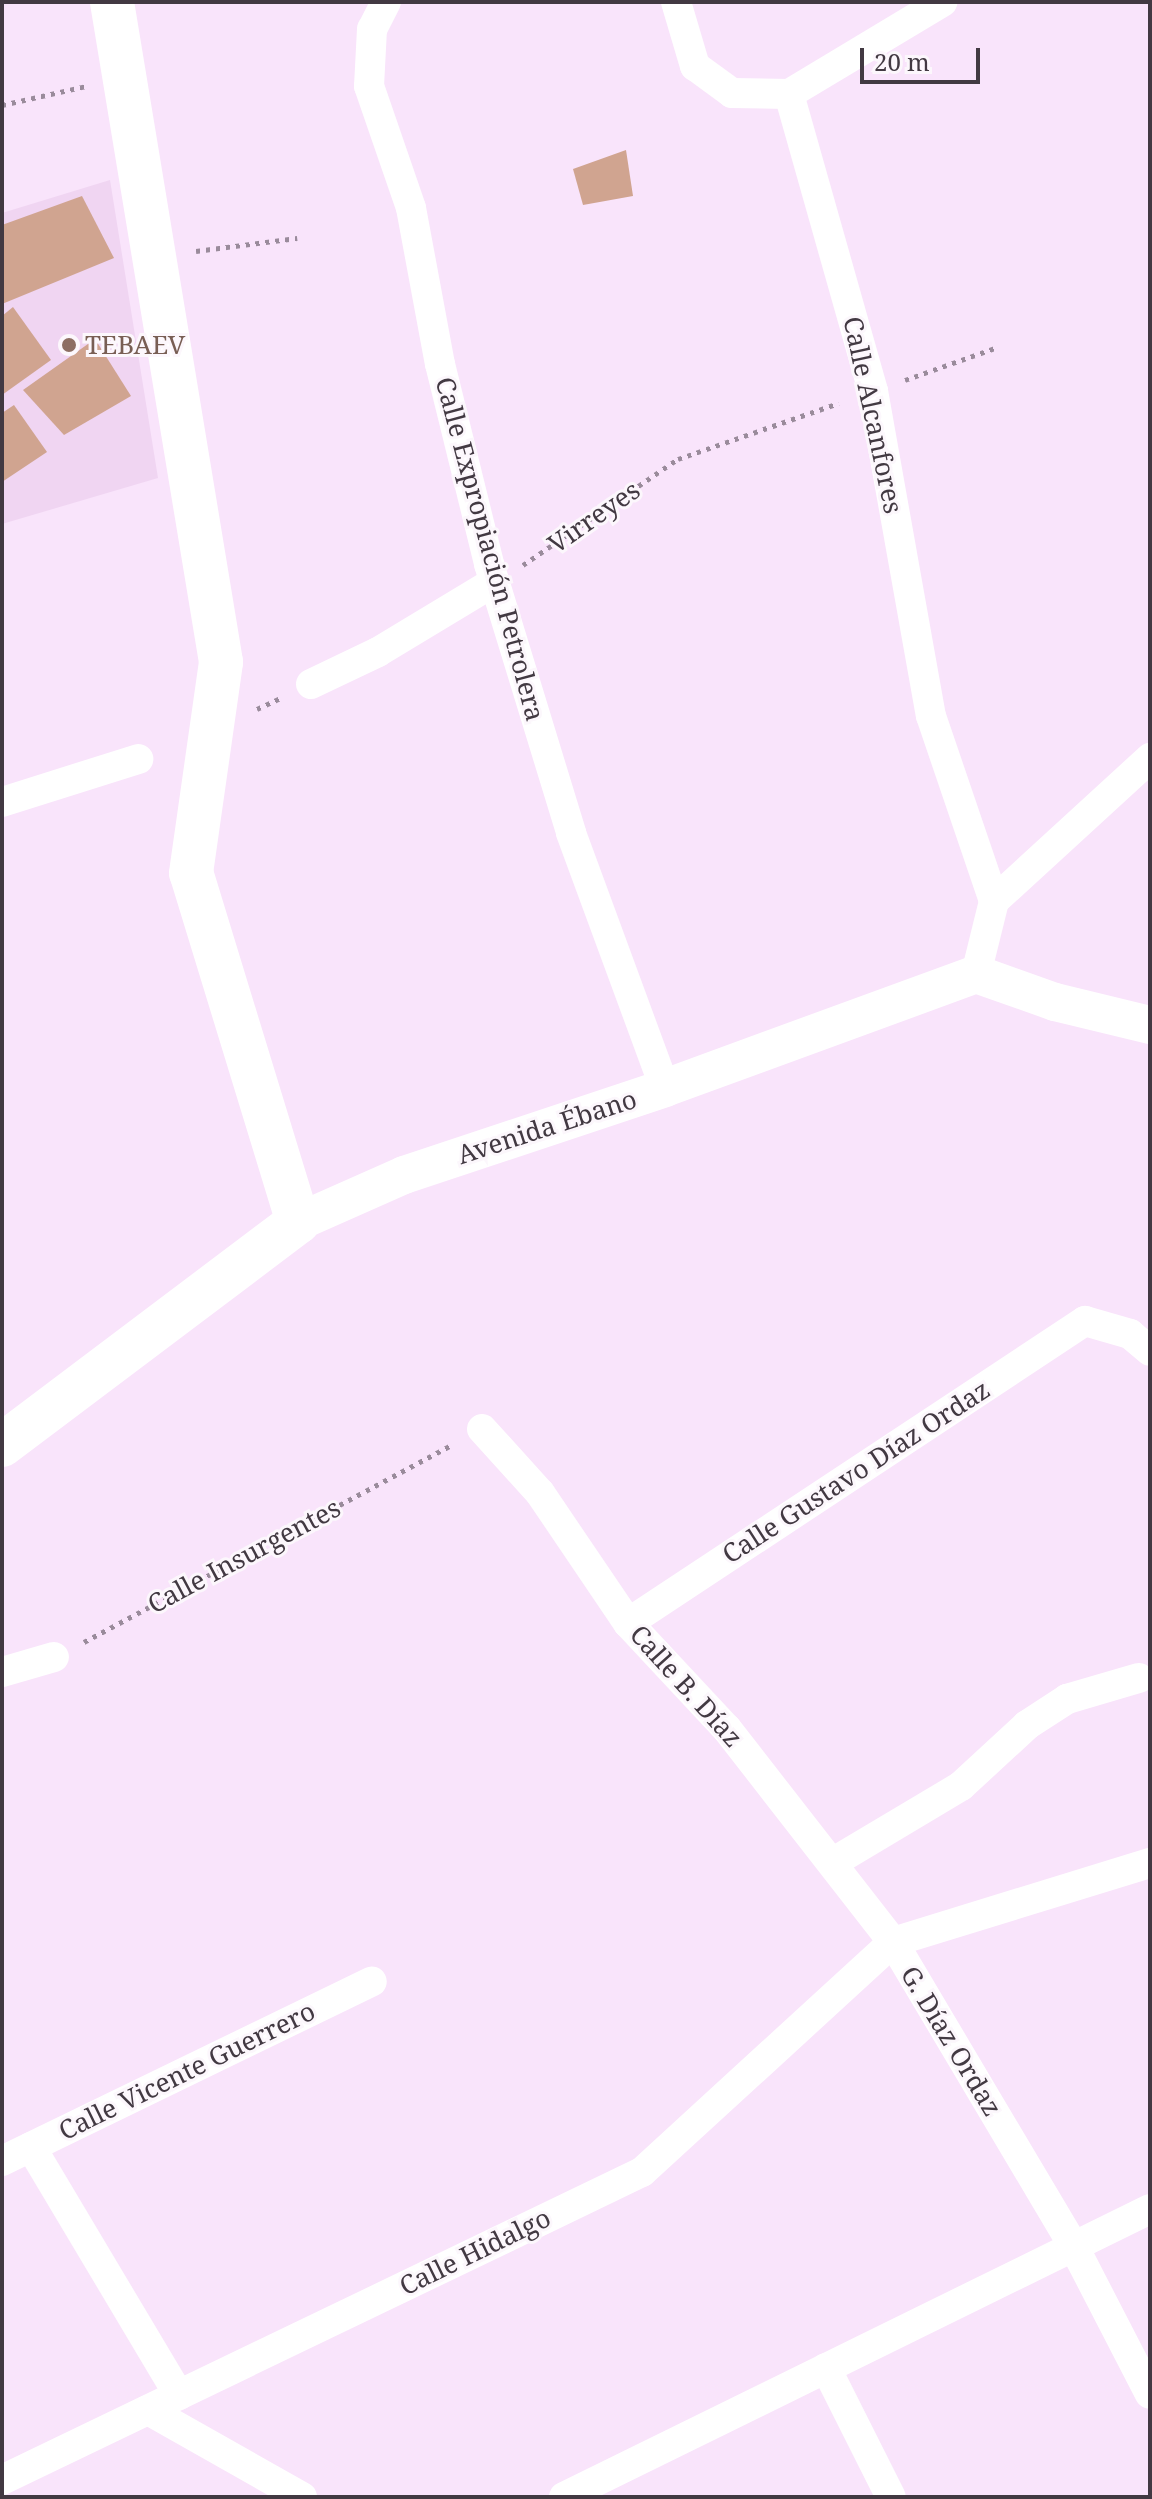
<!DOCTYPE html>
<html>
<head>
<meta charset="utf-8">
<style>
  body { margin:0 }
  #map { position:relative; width:1152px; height:2499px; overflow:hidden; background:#f9e4fb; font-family:"Noto Serif",serif }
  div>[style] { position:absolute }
  .built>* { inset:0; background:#f0d5f2 }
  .building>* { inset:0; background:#d0a490 }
  .path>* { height:5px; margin-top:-2.5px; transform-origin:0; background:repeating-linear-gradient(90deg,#9a8b9b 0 4px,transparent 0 10px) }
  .minor>* { height:30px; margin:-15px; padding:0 15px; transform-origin:15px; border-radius:15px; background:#fff }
  .tertiary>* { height:38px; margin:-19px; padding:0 19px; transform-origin:19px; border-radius:19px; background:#fff }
  .secondary>* { height:44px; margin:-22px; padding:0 22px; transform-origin:22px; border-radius:22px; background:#fff }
  .dots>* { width:22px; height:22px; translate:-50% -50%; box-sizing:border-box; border:4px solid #fcf7fc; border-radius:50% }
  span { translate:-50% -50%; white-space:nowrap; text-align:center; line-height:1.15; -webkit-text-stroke:6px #fcf7fc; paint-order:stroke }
  .education-label { font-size:26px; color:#785e54 }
  .left { translate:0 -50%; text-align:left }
  .street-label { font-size:26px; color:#423942 }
  .frame { position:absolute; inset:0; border:4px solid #423942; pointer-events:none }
  .scale { position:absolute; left:860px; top:48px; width:120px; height:36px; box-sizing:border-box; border:4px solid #423942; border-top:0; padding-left:10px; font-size:24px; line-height:28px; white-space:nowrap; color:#423942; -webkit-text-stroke:6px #fcf7fc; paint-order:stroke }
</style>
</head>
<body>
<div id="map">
  <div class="built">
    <div style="clip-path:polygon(110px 180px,158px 478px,2px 524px,2px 213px)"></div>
  </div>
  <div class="building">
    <div style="clip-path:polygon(626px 150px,633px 196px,583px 205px,573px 169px)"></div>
    <div style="clip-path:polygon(82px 196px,114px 258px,2px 304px,2px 225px)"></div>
    <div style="clip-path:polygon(13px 307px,51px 360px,2px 395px,2px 316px)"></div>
    <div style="clip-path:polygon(95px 339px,131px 396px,64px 435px,23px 390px)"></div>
    <div style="clip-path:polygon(14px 405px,47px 452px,2px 482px,2px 413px)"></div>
  </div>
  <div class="path">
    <div style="left:2px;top:105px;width:86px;rotate:-12.7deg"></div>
    <div style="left:196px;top:251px;width:102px;rotate:-7.3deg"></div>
    <div style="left:905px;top:380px;width:96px;rotate:-19.6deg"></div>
    <div style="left:523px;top:565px;width:188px;rotate:-34.4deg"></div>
    <div style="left:678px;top:459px;width:170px;rotate:-19.2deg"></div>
    <div style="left:257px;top:709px;width:26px;rotate:-25deg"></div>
    <div style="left:84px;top:1642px;width:417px;rotate:-28.2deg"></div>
  </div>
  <div class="minor">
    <div style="left:386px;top:2px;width:30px;rotate:117deg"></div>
    <div style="left:372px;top:29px;width:57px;rotate:93deg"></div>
    <div style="left:369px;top:86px;width:129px;rotate:71deg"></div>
    <div style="left:411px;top:208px;width:159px;rotate:79.5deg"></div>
    <div style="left:440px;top:364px;width:206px;rotate:76.2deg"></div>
    <div style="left:489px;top:564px;width:281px;rotate:73deg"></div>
    <div style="left:571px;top:833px;width:272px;rotate:69.8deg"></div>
    <div style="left:676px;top:2px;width:67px;rotate:73.5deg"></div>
    <div style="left:695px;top:66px;width:46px;rotate:36.1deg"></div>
    <div style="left:732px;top:93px;width:57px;rotate:1deg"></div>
    <div style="left:789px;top:94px;width:309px;rotate:74.2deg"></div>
    <div style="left:873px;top:391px;width:330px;rotate:79.9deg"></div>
    <div style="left:931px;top:716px;width:195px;rotate:71.2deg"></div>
    <div style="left:789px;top:94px;width:179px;rotate:-31deg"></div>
    <div style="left:311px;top:684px;width:74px;rotate:-25.5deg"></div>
    <div style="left:378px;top:652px;width:135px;rotate:-31.1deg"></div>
    <div style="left:2px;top:802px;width:143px;rotate:-17.5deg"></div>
    <div style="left:976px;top:974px;width:75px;rotate:-76.1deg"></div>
    <div style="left:994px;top:901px;width:212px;rotate:-42.5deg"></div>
    <div style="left:482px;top:1429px;width:86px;rotate:47.8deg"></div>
    <div style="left:540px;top:1493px;width:157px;rotate:55.9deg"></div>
    <div style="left:628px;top:1623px;width:145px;rotate:47deg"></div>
    <div style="left:727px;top:1729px;width:270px;rotate:52.1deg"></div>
    <div style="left:893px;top:1942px;width:355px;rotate:59.3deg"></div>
    <div style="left:1074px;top:2247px;width:165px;rotate:62.7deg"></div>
    <div style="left:628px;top:1623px;width:548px;rotate:-33.46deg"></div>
    <div style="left:1085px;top:1321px;width:47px;rotate:16.1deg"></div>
    <div style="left:1130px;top:1334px;width:26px;rotate:40deg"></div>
    <div style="left:2px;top:1672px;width:54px;rotate:-16.1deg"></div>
    <div style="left:832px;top:1863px;width:150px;rotate:-30.8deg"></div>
    <div style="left:961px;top:1786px;width:90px;rotate:-42.7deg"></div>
    <div style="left:1027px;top:1725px;width:48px;rotate:-33deg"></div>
    <div style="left:1067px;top:1699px;width:75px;rotate:-16.3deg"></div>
    <div style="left:31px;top:2147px;width:289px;rotate:59.2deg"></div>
    <div style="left:2px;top:2161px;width:411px;rotate:-25.9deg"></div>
    <div style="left:826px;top:2368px;width:144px;rotate:63.3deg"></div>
    <div style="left:148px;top:2410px;width:177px;rotate:29.5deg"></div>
    <div style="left:2px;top:2480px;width:710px;rotate:-25.7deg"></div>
    <div style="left:642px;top:2172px;width:340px;rotate:-42.5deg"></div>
    <div style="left:893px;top:1942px;width:269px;rotate:-17.1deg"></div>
    <div style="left:564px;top:2497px;width:653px;rotate:-26.17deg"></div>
  </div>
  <div class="tertiary">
    <div style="left:298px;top:1222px;width:116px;rotate:-23.9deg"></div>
    <div style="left:404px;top:1175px;width:275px;rotate:-18.4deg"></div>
    <div style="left:665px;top:1088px;width:331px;rotate:-20.1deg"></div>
    <div style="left:976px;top:974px;width:84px;rotate:19.5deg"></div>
    <div style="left:1055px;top:1002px;width:98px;rotate:13.6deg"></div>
  </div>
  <div class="secondary">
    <div style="left:2px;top:1445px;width:371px;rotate:-37deg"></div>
    <div style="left:298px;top:1222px;width:365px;rotate:-107deg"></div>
    <div style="left:191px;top:873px;width:213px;rotate:-81.9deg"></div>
    <div style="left:221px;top:662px;width:669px;rotate:-99.38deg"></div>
  </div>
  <div class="dots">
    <div style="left:69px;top:345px;background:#8d6e63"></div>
  </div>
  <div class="education-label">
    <span class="left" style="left:85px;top:345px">TEBAEV</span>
  </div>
  <div class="street-label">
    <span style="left:873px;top:415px;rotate:78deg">Calle Alcanfores</span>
    <span style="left:594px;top:517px;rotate:-35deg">Virreyes</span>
    <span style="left:490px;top:549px;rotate:75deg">Calle Expropiación Petrolera</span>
    <span style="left:547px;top:1127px;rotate:-18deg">Avenida Ébano</span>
    <span style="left:856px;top:1472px;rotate:-33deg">Calle Gustavo Díaz Ordaz</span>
    <span style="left:244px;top:1556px;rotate:-28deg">Calle Insurgentes</span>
    <span style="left:686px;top:1686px;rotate:48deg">Calle B. Díaz</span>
    <span style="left:951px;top:2041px;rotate:59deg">G. Díaz Ordaz</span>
    <span style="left:187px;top:2071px;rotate:-26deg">Calle Vicente Guerrero</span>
    <span style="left:475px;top:2252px;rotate:-26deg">Calle Hidalgo</span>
  </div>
  <div class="frame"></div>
  <div class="scale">20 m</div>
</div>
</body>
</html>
